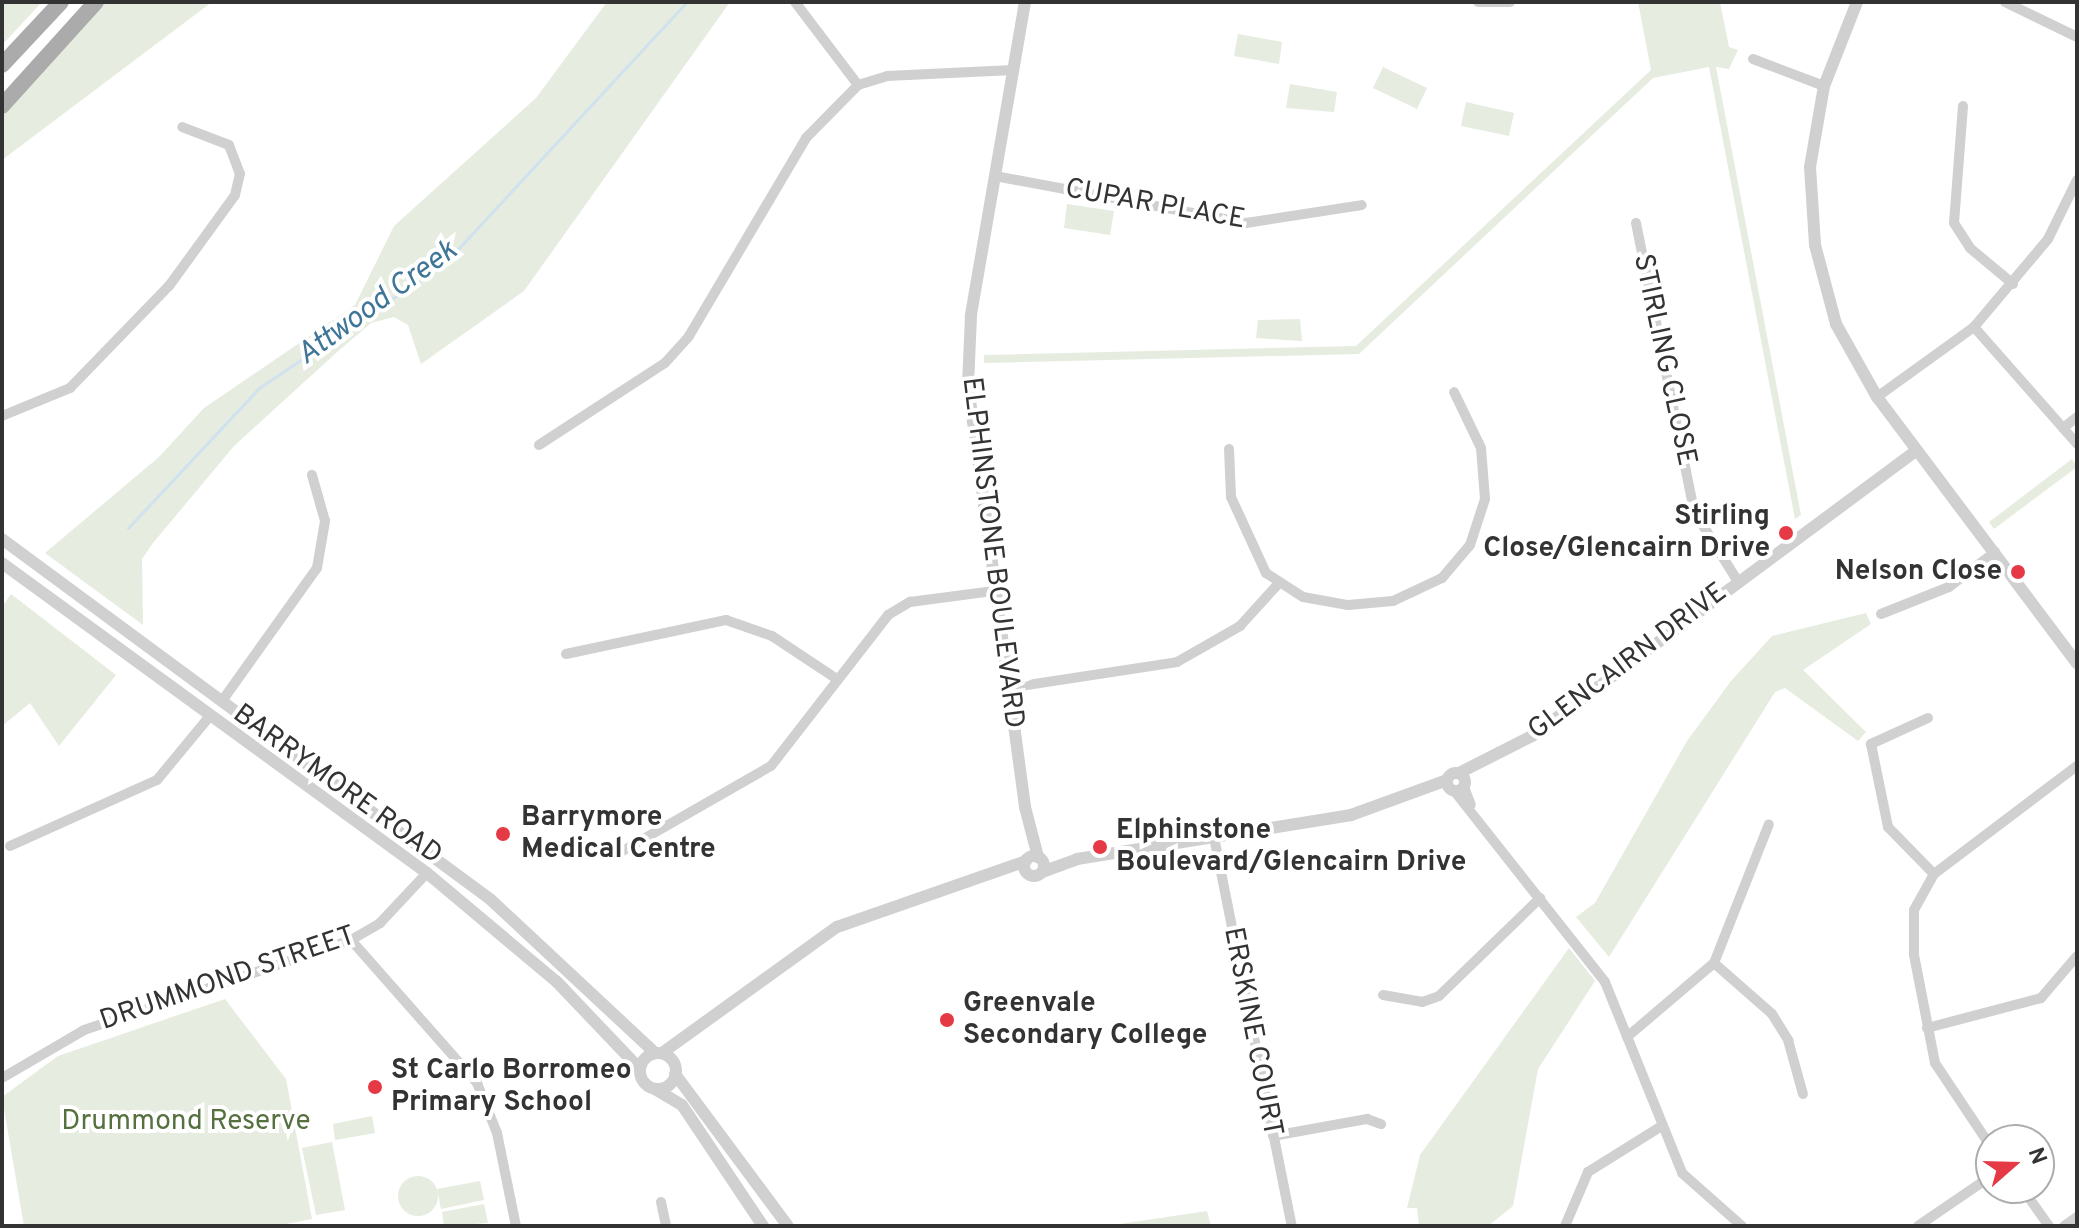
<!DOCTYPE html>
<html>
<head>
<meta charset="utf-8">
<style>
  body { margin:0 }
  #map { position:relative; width:2079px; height:1228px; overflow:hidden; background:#fff; font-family:Overpass,sans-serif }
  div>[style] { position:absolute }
  .green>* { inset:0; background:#e6ecdf }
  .round { border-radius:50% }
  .stream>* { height:3px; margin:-1.5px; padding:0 1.5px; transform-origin:1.5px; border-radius:1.5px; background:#cfe2ee }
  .minor>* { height:10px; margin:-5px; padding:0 5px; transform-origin:5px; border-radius:5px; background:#d0d0d0 }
  .tertiary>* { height:12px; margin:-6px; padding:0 6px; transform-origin:6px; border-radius:6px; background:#d0d0d0 }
  .tertiary>.ring { margin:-6px; padding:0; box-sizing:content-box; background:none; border:12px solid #d0d0d0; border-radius:50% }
  .primary>* { height:16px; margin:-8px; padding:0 8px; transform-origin:8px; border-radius:8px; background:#ababab }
  .dots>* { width:22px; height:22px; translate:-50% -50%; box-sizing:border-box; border:4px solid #fff; border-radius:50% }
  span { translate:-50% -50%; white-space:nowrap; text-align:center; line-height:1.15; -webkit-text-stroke:8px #fff; paint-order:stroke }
  .street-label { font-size:28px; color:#333 }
  .poi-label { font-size:28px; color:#333; font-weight:700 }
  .right { translate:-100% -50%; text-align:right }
  .left { translate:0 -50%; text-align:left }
  .park-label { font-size:28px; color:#56703f }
  .water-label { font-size:30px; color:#3f7597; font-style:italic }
  .frame { position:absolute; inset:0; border:4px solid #333; pointer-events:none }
  .north { position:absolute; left:1975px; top:1124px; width:80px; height:80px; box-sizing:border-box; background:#fff; border:2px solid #adadad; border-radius:50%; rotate:70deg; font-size:22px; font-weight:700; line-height:32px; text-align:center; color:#333 }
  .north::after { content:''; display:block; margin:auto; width:28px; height:36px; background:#e63946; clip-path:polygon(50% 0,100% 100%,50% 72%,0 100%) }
</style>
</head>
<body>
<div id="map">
  <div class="green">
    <div style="clip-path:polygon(2px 2px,42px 2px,2px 45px)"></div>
    <div style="clip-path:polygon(105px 2px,212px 2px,2px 160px,2px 117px)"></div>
    <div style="clip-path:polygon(607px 2px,730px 2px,524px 291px,421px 364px,408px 325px,394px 317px,371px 323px,336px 353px,234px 446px,153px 543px,142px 559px,143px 625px,45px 553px,159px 457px,204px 408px,355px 305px,394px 226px,536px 98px)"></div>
    <div style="clip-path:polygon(1638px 2px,1720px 2px,1729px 47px,1738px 50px,1729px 69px,1716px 67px,1801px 515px,1795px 519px,1709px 67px,1653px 78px,1359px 354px,984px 363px,984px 355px,1356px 346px,1651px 70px)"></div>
    <div style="clip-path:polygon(1238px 34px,1282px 42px,1279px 64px,1234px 56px)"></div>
    <div style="clip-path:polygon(1383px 67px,1427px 88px,1417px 109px,1373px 88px)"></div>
    <div style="clip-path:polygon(1290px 84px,1337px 92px,1334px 112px,1286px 108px)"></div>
    <div style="clip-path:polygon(1466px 102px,1514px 113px,1509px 136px,1461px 126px)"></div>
    <div style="clip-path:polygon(1067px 204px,1114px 211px,1110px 235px,1064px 228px)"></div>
    <div style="clip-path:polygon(1300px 319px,1302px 341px,1256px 338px,1258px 320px)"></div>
    <div style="clip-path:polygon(2072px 459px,2077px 467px,1994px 529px,1989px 522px)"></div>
    <div style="clip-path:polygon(11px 594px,116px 675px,59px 746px,30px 703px,2px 726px,2px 607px)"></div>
    <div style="clip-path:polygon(1866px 613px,1871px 624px,1803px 670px,1866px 732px,1858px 741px,1785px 688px,1775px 692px,1609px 957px,1576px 917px,1595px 903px,1687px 741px,1731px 681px,1772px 636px)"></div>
    <div style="clip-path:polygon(1569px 948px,1595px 981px,1538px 1069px,1513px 1206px,1488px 1226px,1419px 1226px,1417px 1208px,1407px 1208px,1420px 1155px)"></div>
    <div style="clip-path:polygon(225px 999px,286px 1079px,312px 1219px,275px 1226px,24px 1226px,2px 1097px,58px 1056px)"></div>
    <div style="clip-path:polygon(372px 1116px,375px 1133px,335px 1140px,333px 1124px)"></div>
    <div style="clip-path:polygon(332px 1142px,345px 1210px,316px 1215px,302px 1148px)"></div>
    <div class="round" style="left:398px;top:1176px;width:40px;height:40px"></div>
    <div style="clip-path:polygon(480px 1181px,484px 1200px,441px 1209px,437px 1189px)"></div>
    <div style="clip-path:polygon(484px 1204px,488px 1223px,444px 1226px,442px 1212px)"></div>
    <div style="clip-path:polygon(1207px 1211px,1211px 1226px,1107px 1226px,1113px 1225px)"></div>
  </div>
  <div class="stream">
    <div style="left:128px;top:528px;width:192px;rotate:-46.9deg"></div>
    <div style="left:259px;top:388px;width:224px;rotate:-33.9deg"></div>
    <div style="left:445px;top:263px;width:356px;rotate:-47.2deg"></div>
  </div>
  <div class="minor">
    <div style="left:795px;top:2px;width:104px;rotate:52.8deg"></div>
    <div style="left:1478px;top:2px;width:32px"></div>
    <div style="left:2005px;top:2px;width:80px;rotate:25.9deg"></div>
    <div style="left:1753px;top:59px;width:76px;rotate:20.8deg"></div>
    <div style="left:1963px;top:106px;width:117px;rotate:94.4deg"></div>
    <div style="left:1954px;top:223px;width:30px;rotate:57deg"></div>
    <div style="left:1970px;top:248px;width:56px;rotate:39.9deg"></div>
    <div style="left:995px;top:176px;width:255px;rotate:10.6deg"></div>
    <div style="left:1246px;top:223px;width:117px;rotate:-8.8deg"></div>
    <div style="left:1636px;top:223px;width:294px;rotate:78.6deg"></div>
    <div style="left:1694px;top:511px;width:81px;rotate:58.1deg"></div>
    <div style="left:1974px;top:327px;width:156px;rotate:48.6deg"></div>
    <div style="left:1877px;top:397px;width:120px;rotate:-35.8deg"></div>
    <div style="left:1974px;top:327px;width:115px;rotate:-49.9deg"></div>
    <div style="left:2048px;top:239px;width:66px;rotate:-63.8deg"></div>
    <div style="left:2px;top:416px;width:74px;rotate:-22.4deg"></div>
    <div style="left:70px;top:388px;width:142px;rotate:-45.9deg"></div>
    <div style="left:169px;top:286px;width:112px;rotate:-54deg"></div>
    <div style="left:235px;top:195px;width:22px;rotate:-77deg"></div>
    <div style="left:240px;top:174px;width:31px;rotate:-111deg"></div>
    <div style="left:229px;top:145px;width:50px;rotate:-159deg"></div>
    <div style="left:2063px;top:428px;width:18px;rotate:-38deg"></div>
    <div style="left:539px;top:445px;width:150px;rotate:-33.1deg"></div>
    <div style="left:665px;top:363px;width:36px;rotate:-48deg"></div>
    <div style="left:689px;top:336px;width:230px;rotate:-59.4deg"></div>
    <div style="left:806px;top:138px;width:74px;rotate:-45.5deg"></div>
    <div style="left:858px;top:85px;width:30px;rotate:-17deg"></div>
    <div style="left:887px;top:76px;width:126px;rotate:-2.7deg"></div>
    <div style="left:1229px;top:449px;width:48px;rotate:87.6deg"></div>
    <div style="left:1231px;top:497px;width:84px;rotate:65.3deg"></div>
    <div style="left:1266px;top:573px;width:44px;rotate:33deg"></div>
    <div style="left:1303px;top:597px;width:46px;rotate:10.1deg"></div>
    <div style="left:1348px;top:605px;width:45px;rotate:-5.1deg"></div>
    <div style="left:1393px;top:601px;width:54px;rotate:-25.1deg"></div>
    <div style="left:1442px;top:578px;width:43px;rotate:-49.7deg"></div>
    <div style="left:1470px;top:545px;width:48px;rotate:-71.9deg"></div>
    <div style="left:1485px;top:499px;width:51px;rotate:-94.5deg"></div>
    <div style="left:1481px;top:448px;width:62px;rotate:-115.7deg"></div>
    <div style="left:1881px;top:614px;width:73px;rotate:-21.7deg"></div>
    <div style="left:1949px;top:587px;width:58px;rotate:-37.3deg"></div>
    <div style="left:566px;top:654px;width:164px;rotate:-12deg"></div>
    <div style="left:726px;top:620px;width:49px;rotate:19.2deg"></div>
    <div style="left:772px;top:636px;width:78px;rotate:33.5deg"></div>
    <div style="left:1008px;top:688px;width:171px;rotate:-8.7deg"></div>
    <div style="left:1177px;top:662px;width:73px;rotate:-29.7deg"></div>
    <div style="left:1240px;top:626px;width:58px;rotate:-47.8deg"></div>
    <div style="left:222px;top:701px;width:163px;rotate:-54.5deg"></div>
    <div style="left:317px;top:568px;width:48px;rotate:-80.3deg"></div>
    <div style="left:325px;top:521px;width:48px;rotate:-105.8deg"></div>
    <div style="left:1928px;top:718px;width:63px;rotate:155.5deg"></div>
    <div style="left:1871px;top:744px;width:85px;rotate:78.4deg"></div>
    <div style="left:1888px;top:827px;width:66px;rotate:45.6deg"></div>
    <div style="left:1464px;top:787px;width:19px;rotate:69deg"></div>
    <div style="left:1455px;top:792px;width:242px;rotate:51.7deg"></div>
    <div style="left:1605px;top:982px;width:206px;rotate:68deg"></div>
    <div style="left:1682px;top:1173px;width:80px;rotate:41.5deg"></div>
    <div style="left:1214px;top:837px;width:397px;rotate:78.7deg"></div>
    <div style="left:10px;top:846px;width:161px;rotate:-24.2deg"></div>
    <div style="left:157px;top:780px;width:83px;rotate:-50.4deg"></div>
    <div style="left:619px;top:853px;width:175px;rotate:-29.8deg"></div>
    <div style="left:771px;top:766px;width:191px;rotate:-52.2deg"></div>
    <div style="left:888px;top:615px;width:26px;rotate:-31deg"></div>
    <div style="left:910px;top:602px;width:85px;rotate:-7.5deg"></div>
    <div style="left:351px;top:940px;width:191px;rotate:48.6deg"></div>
    <div style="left:477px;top:1083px;width:54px;rotate:68.2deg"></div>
    <div style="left:497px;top:1133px;width:95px;rotate:78.5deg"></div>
    <div style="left:1714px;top:963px;width:77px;rotate:41.3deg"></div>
    <div style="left:1772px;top:1014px;width:31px;rotate:58deg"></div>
    <div style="left:1788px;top:1040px;width:56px;rotate:74.5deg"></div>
    <div style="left:1383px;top:995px;width:40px;rotate:10deg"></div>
    <div style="left:1422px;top:1002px;width:18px;rotate:-19deg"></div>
    <div style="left:1439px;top:996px;width:141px;rotate:-44.1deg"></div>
    <div style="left:1927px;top:1028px;width:118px;rotate:-14.7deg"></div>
    <div style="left:2041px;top:998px;width:55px;rotate:-49.4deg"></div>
    <div style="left:1627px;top:1037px;width:114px;rotate:-40.4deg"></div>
    <div style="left:1714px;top:963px;width:149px;rotate:-68.4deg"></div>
    <div style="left:2px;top:1078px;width:95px;rotate:-30.3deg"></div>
    <div style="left:84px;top:1030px;width:282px;rotate:-18.6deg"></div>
    <div style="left:351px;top:940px;width:34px;rotate:-30deg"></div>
    <div style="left:380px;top:923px;width:69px;rotate:-46.8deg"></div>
    <div style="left:1273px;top:1136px;width:96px;rotate:-10.3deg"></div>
    <div style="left:1367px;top:1119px;width:15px;rotate:20deg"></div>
    <div style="left:1991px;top:1147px;width:101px;rotate:-123.7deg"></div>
    <div style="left:1935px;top:1063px;width:110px;rotate:-101deg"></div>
    <div style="left:1914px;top:955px;width:45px;rotate:-90deg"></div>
    <div style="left:1914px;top:910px;width:41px;rotate:-60.9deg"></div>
    <div style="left:1934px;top:874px;width:179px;rotate:-37.1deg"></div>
    <div style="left:2022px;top:1188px;width:47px;rotate:54.6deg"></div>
    <div style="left:661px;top:1202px;width:25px;rotate:78deg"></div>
    <div style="left:1565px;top:1226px;width:59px;rotate:-66.9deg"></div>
    <div style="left:1588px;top:1172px;width:85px;rotate:-32deg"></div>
    <div style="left:1918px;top:1226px;width:88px;rotate:-34.4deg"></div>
    <div style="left:2064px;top:1226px;width:16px;rotate:-35deg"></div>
  </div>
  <div class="tertiary">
    <div style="left:1025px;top:2px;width:319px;rotate:99.8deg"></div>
    <div style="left:971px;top:316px;width:69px;rotate:92.5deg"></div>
    <div style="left:968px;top:385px;width:426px;rotate:82.3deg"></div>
    <div style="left:1025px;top:807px;width:52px;rotate:75.4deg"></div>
    <div style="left:1857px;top:2px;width:90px;rotate:111.4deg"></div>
    <div style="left:1824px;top:86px;width:82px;rotate:99.8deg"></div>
    <div style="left:1810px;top:167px;width:78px;rotate:86.3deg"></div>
    <div style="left:1815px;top:245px;width:82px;rotate:75.1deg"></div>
    <div style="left:1836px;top:324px;width:84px;rotate:60.7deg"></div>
    <div style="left:1877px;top:397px;width:333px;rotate:53.1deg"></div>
    <div style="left:2px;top:539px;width:606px;rotate:36.42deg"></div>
    <div style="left:490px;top:899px;width:226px;rotate:43deg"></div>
    <div style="left:2px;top:563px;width:526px;rotate:36.11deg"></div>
    <div style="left:427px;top:873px;width:170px;rotate:40deg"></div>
    <div style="left:557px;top:982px;width:119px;rotate:46.4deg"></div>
    <div class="ring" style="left:1447px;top:773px;width:6px;height:6px"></div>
    <div style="left:1459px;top:773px;width:82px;rotate:-26.9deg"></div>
    <div style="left:1532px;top:736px;width:478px;rotate:-36.6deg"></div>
    <div class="ring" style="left:1024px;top:856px;width:8px;height:8px"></div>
    <div style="left:1042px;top:872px;width:37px;rotate:-20deg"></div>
    <div style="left:1077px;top:859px;width:278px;rotate:-9.1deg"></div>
    <div style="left:1351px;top:815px;width:102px;rotate:-20deg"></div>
    <div class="ring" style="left:640px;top:1053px;width:24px;height:24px"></div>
    <div style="left:662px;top:1053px;width:216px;rotate:-35.8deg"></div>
    <div style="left:837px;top:927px;width:200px;rotate:-19.2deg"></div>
    <div style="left:675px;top:1074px;width:189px;rotate:53.4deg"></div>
    <div style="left:655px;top:1089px;width:31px;rotate:31deg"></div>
    <div style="left:682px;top:1105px;width:146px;rotate:56.2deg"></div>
  </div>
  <div class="primary">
    <div style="left:2px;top:65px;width:86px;rotate:-46.9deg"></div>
    <div style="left:2px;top:106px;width:140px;rotate:-47.9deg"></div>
  </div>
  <div class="dots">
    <div style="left:1786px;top:533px;background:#e63946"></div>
    <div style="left:2018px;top:572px;background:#e63946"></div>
    <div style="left:503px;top:834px;background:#e63946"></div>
    <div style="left:1100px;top:847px;background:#e63946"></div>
    <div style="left:947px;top:1020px;background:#e63946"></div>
    <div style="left:375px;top:1087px;background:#e63946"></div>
  </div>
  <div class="street-label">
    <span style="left:1155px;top:205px;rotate:10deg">CUPAR PLACE</span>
    <span style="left:1664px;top:360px;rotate:78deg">STIRLING CLOSE</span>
    <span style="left:992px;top:553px;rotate:83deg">ELPHINSTONE BOULEVARD</span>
    <span style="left:1628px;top:662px;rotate:-37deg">GLENCAIRN DRIVE</span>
    <span style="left:337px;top:785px;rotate:36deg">BARRYMORE ROAD</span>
    <span style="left:228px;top:979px;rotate:-19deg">DRUMMOND STREET</span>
    <span style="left:1252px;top:1032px;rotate:79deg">ERSKINE COURT</span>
  </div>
  <div class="poi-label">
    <span class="right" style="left:1770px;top:533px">Stirling<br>Close/Glencairn Drive</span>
    <span class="right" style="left:2002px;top:572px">Nelson Close</span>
    <span class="left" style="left:521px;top:834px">Barrymore<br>Medical Centre</span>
    <span class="left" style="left:1116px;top:847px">Elphinstone<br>Boulevard/Glencairn Drive</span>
    <span class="left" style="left:963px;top:1020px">Greenvale<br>Secondary College</span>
    <span class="left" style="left:391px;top:1087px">St Carlo Borromeo<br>Primary School</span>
  </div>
  <div class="park-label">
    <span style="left:186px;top:1122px">Drummond Reserve</span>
  </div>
  <div class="water-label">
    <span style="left:378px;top:304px;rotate:-36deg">Attwood Creek</span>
  </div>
  <div class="frame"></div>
  <div class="north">N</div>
</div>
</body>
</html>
